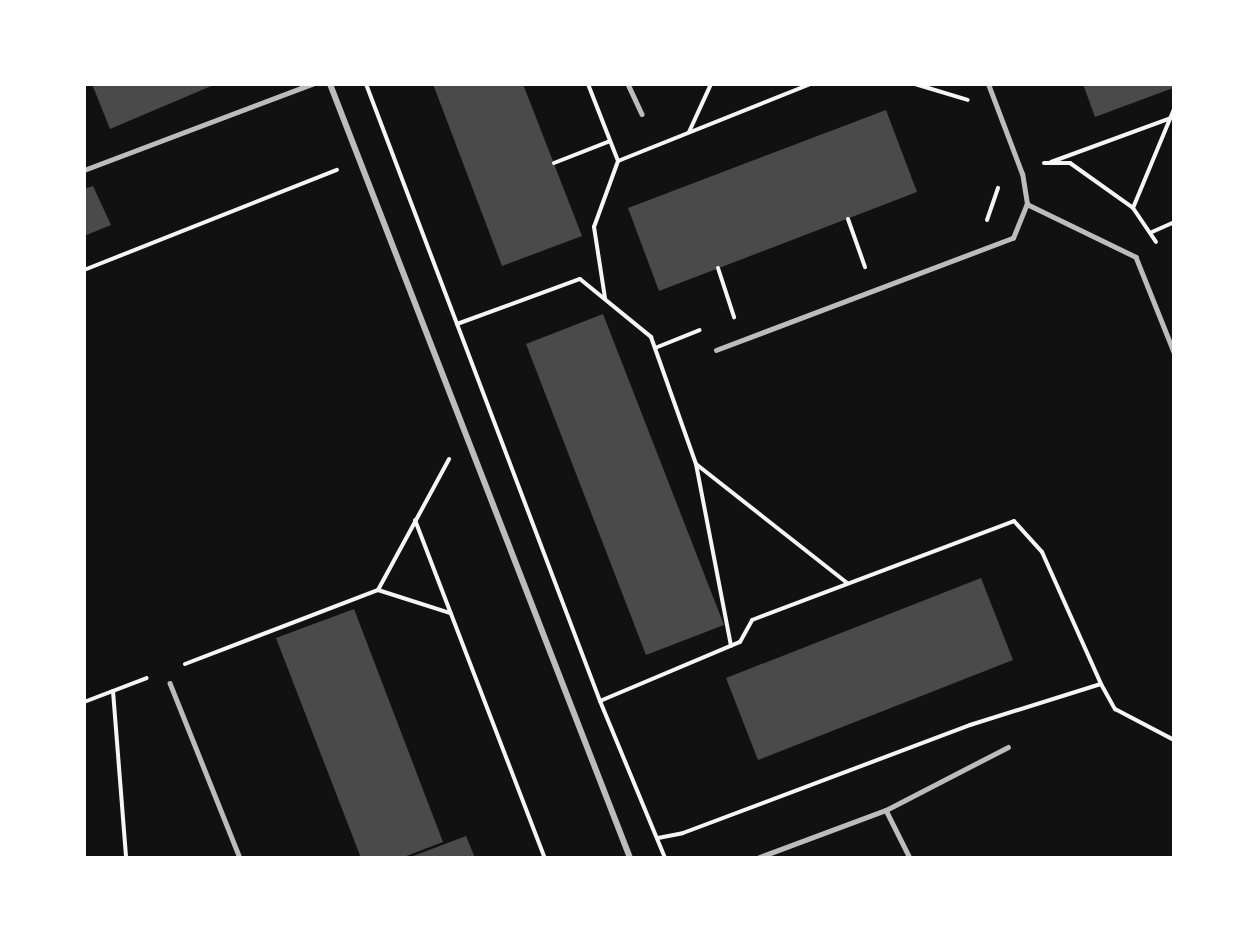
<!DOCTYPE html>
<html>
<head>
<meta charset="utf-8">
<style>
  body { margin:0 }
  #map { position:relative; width:1258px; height:942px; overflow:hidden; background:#111; font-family:"PT Sans",sans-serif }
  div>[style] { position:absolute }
  .building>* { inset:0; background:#4a4a4a }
  .path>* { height:4px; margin:-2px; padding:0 2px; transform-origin:2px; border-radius:2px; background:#f5f5f5 }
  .service>* { height:4.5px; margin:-2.25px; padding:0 2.25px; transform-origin:2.25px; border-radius:2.25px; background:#bcbcbc }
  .minor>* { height:6px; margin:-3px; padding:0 3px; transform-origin:3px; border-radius:3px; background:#bcbcbc }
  span { translate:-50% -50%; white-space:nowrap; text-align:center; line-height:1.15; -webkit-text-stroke:4.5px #fff; paint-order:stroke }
  .frame { position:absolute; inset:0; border:86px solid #fff; pointer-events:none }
</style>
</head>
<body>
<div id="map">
  <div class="building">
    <div style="clip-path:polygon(92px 84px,216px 84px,110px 129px)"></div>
    <div style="clip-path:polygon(433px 84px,523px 84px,582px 236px,502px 266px)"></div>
    <div style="clip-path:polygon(1083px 84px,1172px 84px,1173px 88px,1095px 117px)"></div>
    <div style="clip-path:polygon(886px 110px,917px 192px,659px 291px,628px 208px)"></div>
    <div style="clip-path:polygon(93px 186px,111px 225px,84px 236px,84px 189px)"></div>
    <div style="clip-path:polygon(603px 314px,724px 625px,646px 655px,526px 344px)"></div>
    <div style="clip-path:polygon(981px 578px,1013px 660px,758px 760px,726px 678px)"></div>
    <div style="clip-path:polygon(354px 609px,443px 842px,401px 858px,361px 858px,276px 638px)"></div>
    <div style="clip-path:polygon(466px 836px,475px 858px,408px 858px)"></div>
  </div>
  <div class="path">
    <div style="left:366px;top:84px;width:660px;rotate:69.23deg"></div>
    <div style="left:600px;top:701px;width:170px;rotate:67.5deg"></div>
    <div style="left:588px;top:84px;width:83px;rotate:68.7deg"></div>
    <div style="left:915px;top:84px;width:55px;rotate:16.8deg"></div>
    <div style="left:689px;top:132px;width:53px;rotate:-65.4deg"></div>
    <div style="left:1051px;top:162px;width:131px;rotate:-20.1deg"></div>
    <div style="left:554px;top:163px;width:60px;rotate:-21.4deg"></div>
    <div style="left:1044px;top:163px;width:26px"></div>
    <div style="left:1070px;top:163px;width:77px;rotate:35.5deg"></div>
    <div style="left:1133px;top:208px;width:41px;rotate:55.9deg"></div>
    <div style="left:1133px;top:208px;width:107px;rotate:-67.5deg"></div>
    <div style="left:848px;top:219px;width:51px;rotate:70.5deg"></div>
    <div style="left:987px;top:220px;width:34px;rotate:-71deg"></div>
    <div style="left:1152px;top:232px;width:24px;rotate:-24deg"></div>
    <div style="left:718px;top:268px;width:52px;rotate:71.9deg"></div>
    <div style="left:84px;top:270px;width:272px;rotate:-21.6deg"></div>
    <div style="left:605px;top:298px;width:72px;rotate:-98.8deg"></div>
    <div style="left:594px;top:227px;width:70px;rotate:-70deg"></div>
    <div style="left:618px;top:161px;width:208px;rotate:-21.8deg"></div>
    <div style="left:457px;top:324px;width:131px;rotate:-20.1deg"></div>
    <div style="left:580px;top:279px;width:92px;rotate:39.2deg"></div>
    <div style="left:651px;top:337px;width:135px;rotate:70.5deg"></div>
    <div style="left:696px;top:464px;width:185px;rotate:79.1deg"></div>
    <div style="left:655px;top:348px;width:48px;rotate:-21.8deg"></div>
    <div style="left:696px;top:464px;width:192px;rotate:38.2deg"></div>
    <div style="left:415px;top:520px;width:362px;rotate:69deg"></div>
    <div style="left:378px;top:590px;width:76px;rotate:17.7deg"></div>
    <div style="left:185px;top:664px;width:207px;rotate:-21deg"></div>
    <div style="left:378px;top:590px;width:149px;rotate:-61.5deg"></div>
    <div style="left:113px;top:691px;width:168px;rotate:85.5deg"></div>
    <div style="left:600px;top:701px;width:152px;rotate:-22.9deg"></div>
    <div style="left:740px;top:642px;width:25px;rotate:-61deg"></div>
    <div style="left:752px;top:620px;width:280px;rotate:-20.7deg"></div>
    <div style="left:1014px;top:521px;width:42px;rotate:47.9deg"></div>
    <div style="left:1042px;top:552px;width:145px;rotate:65.9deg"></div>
    <div style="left:84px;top:702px;width:67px;rotate:-20.9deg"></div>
    <div style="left:658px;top:838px;width:25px;rotate:-11deg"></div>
    <div style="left:683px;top:833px;width:307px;rotate:-20.6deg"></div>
    <div style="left:970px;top:725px;width:137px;rotate:-17.4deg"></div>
    <div style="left:1101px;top:684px;width:29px;rotate:61deg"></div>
    <div style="left:1115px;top:709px;width:67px;rotate:27.7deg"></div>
  </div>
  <div class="service">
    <div style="left:628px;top:84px;width:33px;rotate:65deg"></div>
    <div style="left:84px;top:170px;width:244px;rotate:-20.7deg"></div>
    <div style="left:1027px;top:204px;width:121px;rotate:25.9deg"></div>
    <div style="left:1136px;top:257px;width:102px;rotate:68.2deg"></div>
    <div style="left:716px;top:350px;width:317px;rotate:-20.7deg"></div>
    <div style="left:1013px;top:238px;width:37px;rotate:-68deg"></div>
    <div style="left:1027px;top:204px;width:30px;rotate:-99deg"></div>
    <div style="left:1022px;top:174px;width:96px;rotate:-110.7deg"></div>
    <div style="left:170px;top:683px;width:188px;rotate:68.2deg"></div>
    <div style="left:886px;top:810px;width:54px;rotate:63.4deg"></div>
    <div style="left:757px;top:858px;width:138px;rotate:-20.4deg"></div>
    <div style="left:886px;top:810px;width:137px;rotate:-27.3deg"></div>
  </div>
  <div class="minor">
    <div style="left:330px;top:84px;width:830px;rotate:68.81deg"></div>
  </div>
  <div class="frame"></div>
</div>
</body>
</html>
